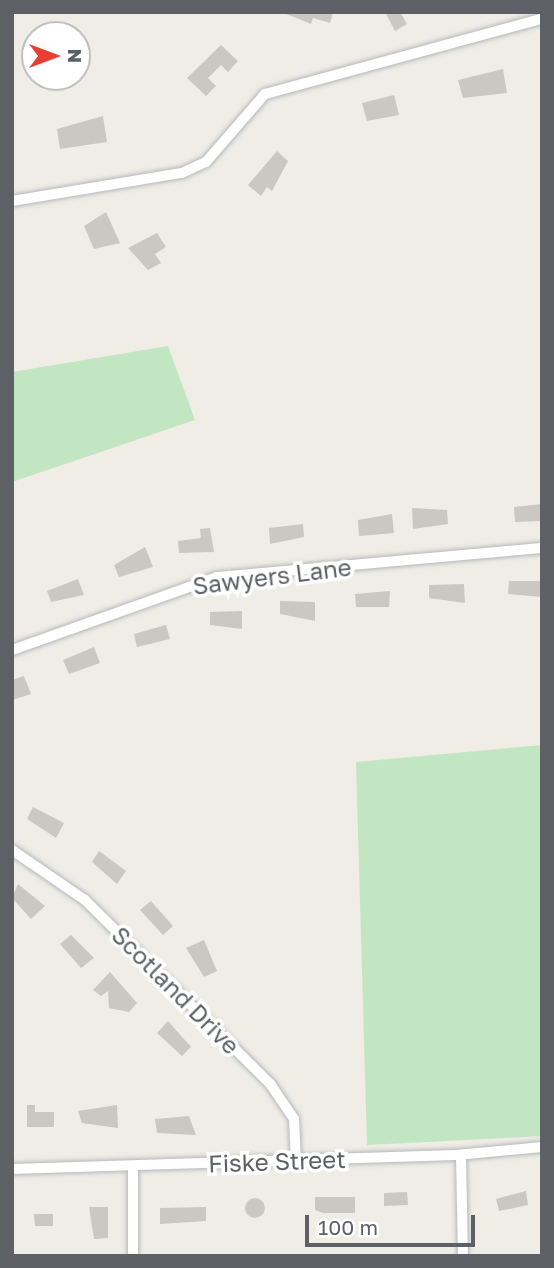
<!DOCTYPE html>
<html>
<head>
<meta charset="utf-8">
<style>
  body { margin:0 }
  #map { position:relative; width:554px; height:1268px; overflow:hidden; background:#efede5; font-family:"Golos Text",sans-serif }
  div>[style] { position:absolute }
  .green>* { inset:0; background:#c3e6c2 }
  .building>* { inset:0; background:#cac8c3 }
  .round { border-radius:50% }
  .roads { filter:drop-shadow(0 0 2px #b6b8bc) drop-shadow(0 0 2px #b6b8bc) }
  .street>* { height:10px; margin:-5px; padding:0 5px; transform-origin:5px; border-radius:5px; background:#fff }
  span { translate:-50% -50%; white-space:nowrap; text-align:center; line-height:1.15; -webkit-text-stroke:7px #fff; paint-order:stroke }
  .street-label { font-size:24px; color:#5d6166 }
  .frame { position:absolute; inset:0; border:14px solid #5d6166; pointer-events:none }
  .north { position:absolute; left:21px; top:21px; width:70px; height:70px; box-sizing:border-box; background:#fff; border:2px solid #bec0c2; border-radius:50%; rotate:90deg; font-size:19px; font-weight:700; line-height:28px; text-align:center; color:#5d6166 }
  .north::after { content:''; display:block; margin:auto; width:24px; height:32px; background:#e83e33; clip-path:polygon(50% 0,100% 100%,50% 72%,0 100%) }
  .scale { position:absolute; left:305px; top:1215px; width:170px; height:32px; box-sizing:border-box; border:4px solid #5d6166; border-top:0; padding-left:9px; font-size:21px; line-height:24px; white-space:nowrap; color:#5d6166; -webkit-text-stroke:5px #fff; paint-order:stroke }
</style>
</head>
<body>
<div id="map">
  <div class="green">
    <div style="clip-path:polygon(168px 346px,195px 420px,12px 482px,12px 372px)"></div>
    <div style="clip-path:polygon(542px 745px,542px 1136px,367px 1145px,356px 762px)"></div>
  </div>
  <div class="building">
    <div style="clip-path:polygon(281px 12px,333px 12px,330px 23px,313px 18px,311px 24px)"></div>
    <div style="clip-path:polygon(385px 12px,400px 12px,407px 24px,395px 31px)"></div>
    <div style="clip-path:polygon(221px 45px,238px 61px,228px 72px,221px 65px,208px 78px,216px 86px,206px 96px,187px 78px)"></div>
    <div style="clip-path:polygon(503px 69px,507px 93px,463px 98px,458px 80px)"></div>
    <div style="clip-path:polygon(394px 95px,399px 115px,367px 121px,362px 103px)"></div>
    <div style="clip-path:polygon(103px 116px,107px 142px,60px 149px,57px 129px)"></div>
    <div style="clip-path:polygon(277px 151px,288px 161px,272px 191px,267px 187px,261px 196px,248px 185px)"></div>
    <div style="clip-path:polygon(106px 212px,120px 243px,94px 249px,84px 226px)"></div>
    <div style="clip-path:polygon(157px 233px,166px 247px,155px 254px,161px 263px,148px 270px,128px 248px)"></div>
    <div style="clip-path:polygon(542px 504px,542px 521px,515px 522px,514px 507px)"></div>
    <div style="clip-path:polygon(412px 508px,447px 510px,448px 524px,413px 529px)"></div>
    <div style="clip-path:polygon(392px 514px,394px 533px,359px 536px,358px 520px)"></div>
    <div style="clip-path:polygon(303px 524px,304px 537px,270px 544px,269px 528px)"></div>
    <div style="clip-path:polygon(210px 528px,214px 552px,179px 553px,178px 541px,201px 538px,200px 529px)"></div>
    <div style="clip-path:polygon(145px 547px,153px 567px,119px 577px,114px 565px)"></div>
    <div style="clip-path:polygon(78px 579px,84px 595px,51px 602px,47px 591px)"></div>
    <div style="clip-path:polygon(509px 581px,542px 581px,542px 597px,508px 594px)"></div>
    <div style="clip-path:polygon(464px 584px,465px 603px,429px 598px,429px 585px)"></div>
    <div style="clip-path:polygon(390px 591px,389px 607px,356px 607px,355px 594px)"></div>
    <div style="clip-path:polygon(280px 601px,315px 602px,315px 621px,280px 614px)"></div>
    <div style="clip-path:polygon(242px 611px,242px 629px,210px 625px,210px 612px)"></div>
    <div style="clip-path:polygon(166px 625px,170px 639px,137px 647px,134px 634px)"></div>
    <div style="clip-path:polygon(94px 647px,100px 663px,69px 674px,63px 660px)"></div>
    <div style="clip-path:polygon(24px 676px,31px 694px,12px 700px,12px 680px)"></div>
    <div style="clip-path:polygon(33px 807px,64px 823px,56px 838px,27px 819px)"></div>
    <div style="clip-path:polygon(99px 851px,126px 871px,117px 884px,92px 862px)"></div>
    <div style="clip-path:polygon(18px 884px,45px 906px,31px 919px,12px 898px)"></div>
    <div style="clip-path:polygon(151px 901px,173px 926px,163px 935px,140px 910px)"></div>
    <div style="clip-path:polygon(71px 935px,94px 958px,81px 968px,60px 944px)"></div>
    <div style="clip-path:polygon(204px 940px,217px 971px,204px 977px,186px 948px)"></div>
    <div style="clip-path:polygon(110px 972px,137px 1003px,129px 1012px,109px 1008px,108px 991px,101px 996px,93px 990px)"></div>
    <div style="clip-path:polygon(168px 1021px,191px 1047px,182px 1056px,157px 1033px)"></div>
    <div style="clip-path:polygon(27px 1105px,35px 1105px,35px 1112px,54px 1112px,54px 1127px,27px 1127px)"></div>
    <div style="clip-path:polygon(117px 1105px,118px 1128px,82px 1123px,78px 1111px)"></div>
    <div style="clip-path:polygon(189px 1116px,196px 1135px,157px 1133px,155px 1119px)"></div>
    <div style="clip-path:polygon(526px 1191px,528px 1205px,499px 1211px,496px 1199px)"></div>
    <div style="clip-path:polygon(407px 1192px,408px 1205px,384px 1206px,384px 1193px)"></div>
    <div style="clip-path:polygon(315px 1197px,355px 1197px,355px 1213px,323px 1213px,315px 1210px)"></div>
    <div class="round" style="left:245px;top:1198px;width:20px;height:20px"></div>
    <div style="clip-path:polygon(89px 1207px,108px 1207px,108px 1238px,94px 1239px)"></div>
    <div style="clip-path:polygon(206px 1207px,206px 1221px,160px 1224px,160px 1208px)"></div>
    <div style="clip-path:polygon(34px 1214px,53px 1214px,53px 1226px,35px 1226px)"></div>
  </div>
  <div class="roads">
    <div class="street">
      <div style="left:12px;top:201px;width:172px;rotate:-9.4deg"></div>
      <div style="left:182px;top:173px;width:26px;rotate:-25deg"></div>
      <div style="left:206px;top:162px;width:90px;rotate:-49.1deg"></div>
      <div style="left:265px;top:94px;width:287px;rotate:-15.2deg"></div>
      <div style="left:12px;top:650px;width:218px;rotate:-19.6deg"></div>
      <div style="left:217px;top:577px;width:326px;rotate:-5.1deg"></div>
      <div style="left:12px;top:850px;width:88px;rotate:34.4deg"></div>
      <div style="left:85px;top:900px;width:262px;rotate:44.8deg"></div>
      <div style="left:271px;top:1085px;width:41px;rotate:55.9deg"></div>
      <div style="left:294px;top:1119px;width:42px;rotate:87.3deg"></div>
      <div style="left:461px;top:1155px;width:101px;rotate:88.9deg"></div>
      <div style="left:12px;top:1169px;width:444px;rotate:-1.8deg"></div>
      <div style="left:456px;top:1155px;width:86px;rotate:-5.3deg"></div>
      <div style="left:133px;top:1256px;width:90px;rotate:-90deg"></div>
    </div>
  </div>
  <div class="street-label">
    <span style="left:272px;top:576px;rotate:-7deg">Sawyers Lane</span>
    <span style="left:176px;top:990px;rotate:45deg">Scotland Drive</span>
    <span style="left:277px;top:1161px;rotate:-2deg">Fiske Street</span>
  </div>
  <div class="frame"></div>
  <div class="north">N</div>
  <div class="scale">100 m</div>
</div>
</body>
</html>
